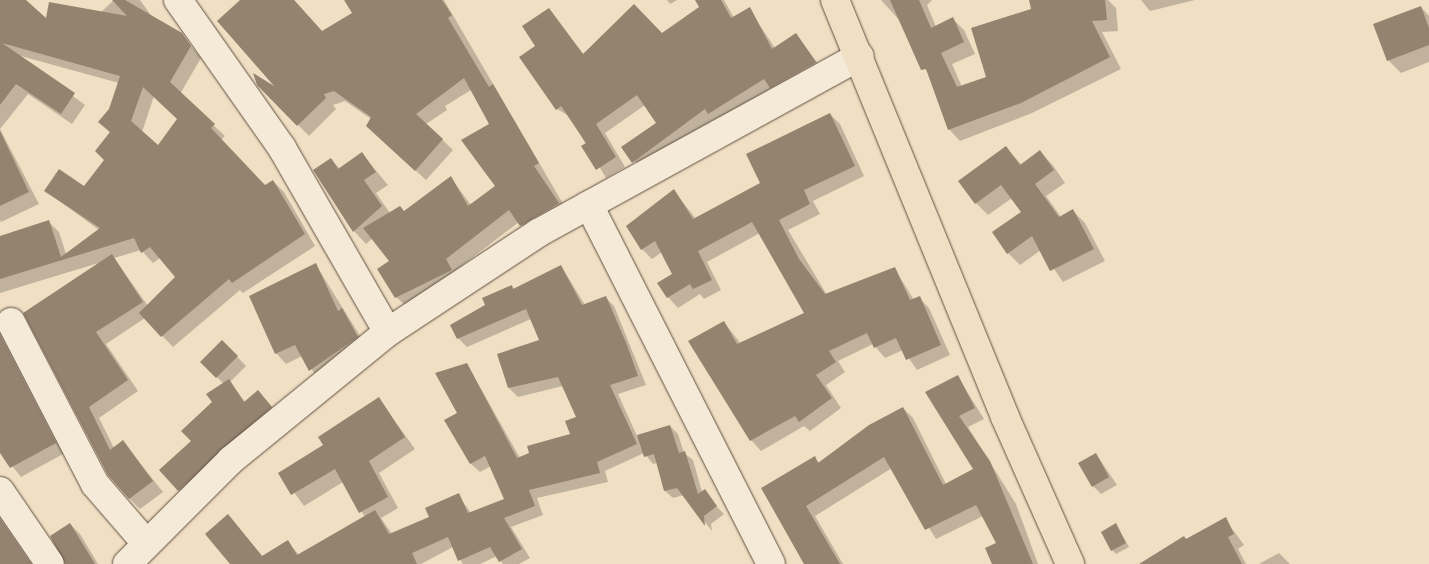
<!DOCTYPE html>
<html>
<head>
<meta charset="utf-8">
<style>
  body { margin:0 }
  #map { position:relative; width:1429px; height:564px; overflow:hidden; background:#f0dfc3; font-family:"Gentium Book Plus",serif }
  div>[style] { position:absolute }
  .shadow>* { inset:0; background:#0003 }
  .building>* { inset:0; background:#94836f }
  .roads { filter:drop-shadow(0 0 1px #604f40) drop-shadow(0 0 1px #604f40) }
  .minor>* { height:28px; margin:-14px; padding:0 14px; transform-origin:14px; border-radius:14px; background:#f5ead8 }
  .major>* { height:28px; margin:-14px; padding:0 14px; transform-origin:14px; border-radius:14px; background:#f0dfc3 }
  span { translate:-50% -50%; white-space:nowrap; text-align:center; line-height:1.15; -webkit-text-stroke:4px #f5ead8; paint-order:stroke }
</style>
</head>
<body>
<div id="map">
  <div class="shadow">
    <div style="clip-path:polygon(evenodd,0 0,24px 0,47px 20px,100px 13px,114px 0,140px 0,152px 17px,181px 34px,201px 58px,180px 94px,225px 136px,221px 140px,265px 186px,273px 181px,284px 192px,315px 246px,243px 293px,240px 290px,173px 347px,145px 318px,106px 344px,138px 391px,99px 418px,114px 448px,123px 442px,163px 492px,140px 509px,129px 498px,25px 313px,102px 262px,0 293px,0 238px,48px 221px,59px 232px,66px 254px,99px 230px,46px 191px,84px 187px,105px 160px,111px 133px,99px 122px,111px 109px,119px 83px,17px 55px,85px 105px,72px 124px,28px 94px,0 129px,39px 204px,1px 222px,0 220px,0 0,154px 96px,179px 119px,158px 147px,142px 132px,154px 96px,0 0,141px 250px,153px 263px,160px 258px,177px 277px,148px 306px,114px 258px,141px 250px)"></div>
    <div style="clip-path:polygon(242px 0,294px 0,370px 85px,353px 14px,346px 0,444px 0,569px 214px,532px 236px,519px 222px,456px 270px,462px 281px,407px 307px,396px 297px,391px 262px,373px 238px,366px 244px,354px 231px,314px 170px,331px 159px,340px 169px,362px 154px,388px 185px,376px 193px,390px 213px,404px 212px,450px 177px,471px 205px,496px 186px,490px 124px,471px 90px,445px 106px,447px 110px,426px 124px,453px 150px,426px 180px,378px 136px,371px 119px,345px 101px,333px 105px,336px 109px,309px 136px,258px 84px,278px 90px)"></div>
    <div style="clip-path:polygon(667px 0,677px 0,670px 4px)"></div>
    <div style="clip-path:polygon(699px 0,724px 0,734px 18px,749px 9px,775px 48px,796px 34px,824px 72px,780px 96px,772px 88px,719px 122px,715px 119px,643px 172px,623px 147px,657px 123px,645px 105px,605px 133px,625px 167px,606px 178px,569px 116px,557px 109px,536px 46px,549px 10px,584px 55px,662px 35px,688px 20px,686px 16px,701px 8px)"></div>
    <div style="clip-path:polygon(881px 0,932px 0,927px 5px,936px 27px,953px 19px,964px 30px,975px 54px,952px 64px,962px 87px,987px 77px,1037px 34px,1030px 0,1108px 0,1116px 8px,1118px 31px,1102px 32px,1121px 69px,1032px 113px,960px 141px,949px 129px,930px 77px,900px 21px)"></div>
    <div style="clip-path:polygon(1141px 0,1195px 0,1150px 11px)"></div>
    <div style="clip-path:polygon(1421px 7px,1429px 16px,1429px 62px,1401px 73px,1388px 60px)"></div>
    <div style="clip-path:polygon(830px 114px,840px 124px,864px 176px,813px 201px,820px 214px,788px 230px,827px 295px,894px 268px,914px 300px,919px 298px,929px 308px,950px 355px,917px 370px,903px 350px,885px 358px,873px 344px,838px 361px,845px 372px,826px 385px,841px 408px,810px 431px,804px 426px,761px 451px,751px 440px,724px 322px,741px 344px,806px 314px,760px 233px,707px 262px,721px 290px,704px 299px,700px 294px,678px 308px,668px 297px,673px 275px,662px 252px,652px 259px,642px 249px,674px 191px,696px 219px,762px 184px)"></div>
    <div style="clip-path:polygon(1006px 148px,1022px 165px,1040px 152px,1052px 164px,1065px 183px,1046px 196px,1061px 217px,1073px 211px,1085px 223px,1105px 261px,1063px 282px,1041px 250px,1020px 265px,1008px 253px,1022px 212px,1012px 198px,988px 215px,976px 203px)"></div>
    <div style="clip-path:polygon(316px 265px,367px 347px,320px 381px,302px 356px,286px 364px,276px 353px)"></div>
    <div style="clip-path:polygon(561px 266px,585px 305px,605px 297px,614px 306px,646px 385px,618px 394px,637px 436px,670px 426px,678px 434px,684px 453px,693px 460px,702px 492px,724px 514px,711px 524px,712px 531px,684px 495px,673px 498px,665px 491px,657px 463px,653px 464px,644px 453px,605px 471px,608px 482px,537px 498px,543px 515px,511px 527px,530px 558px,519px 564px,503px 564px,497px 556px,480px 564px,463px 564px,453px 547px,421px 564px,231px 564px,228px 516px,263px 557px,288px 542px,299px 555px,365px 517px,343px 482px,304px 506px,280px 473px,325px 445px,379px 399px,415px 449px,379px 473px,398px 508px,381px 518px,392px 534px,431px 518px,458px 495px,471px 513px,506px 500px,491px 466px,480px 472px,471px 464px,459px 413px,467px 364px,520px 458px,572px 435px,578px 417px,563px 386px,518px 397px,509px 388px,541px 341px,531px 319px,467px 347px,458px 338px,486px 306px,511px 286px,515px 290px)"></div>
    <div style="clip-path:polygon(0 325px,65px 453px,21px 477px,0 451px)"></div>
    <div style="clip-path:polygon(222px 341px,246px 366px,230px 382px,245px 402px,266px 400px,279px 416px,187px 499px,179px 490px,193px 441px,224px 384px,201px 362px)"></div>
    <div style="clip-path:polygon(958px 377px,984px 419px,968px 427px,1016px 504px,1038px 564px,994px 564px,997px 544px,983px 516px,936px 539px,892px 468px,815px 516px,843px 564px,804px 564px,763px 488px,814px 458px,820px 463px,903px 408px,913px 418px,946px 484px,975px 470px,927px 393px)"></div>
    <div style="clip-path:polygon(1096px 454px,1117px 485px,1101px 494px,1093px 486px)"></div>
    <div style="clip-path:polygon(0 516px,34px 564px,0 564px)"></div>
    <div style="clip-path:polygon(1225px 519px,1244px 545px,1238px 549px,1246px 564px,1162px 564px)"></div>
    <div style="clip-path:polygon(70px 524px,80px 534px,98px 564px,65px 564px)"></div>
    <div style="clip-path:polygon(1116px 525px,1129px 547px,1116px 554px,1112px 550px)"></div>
    <div style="clip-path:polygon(1279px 553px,1290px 564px,1259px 564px)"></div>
  </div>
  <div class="building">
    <div style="clip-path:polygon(evenodd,0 0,26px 0,46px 18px,49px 2px,127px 16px,112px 0,125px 0,182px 33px,191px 46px,170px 82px,215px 124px,211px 128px,265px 185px,273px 180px,305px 234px,232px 283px,229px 279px,161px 337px,139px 313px,175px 277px,150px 247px,141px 253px,134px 238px,0 279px,0 236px,49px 220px,61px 257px,100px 228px,44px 191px,59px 169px,84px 186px,104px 160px,95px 151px,110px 132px,98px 122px,109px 109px,120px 76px,2px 43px,75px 93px,61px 114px,16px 84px,0 105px,0 0,143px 87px,177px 119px,158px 145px,131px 121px,143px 87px)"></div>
    <div style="clip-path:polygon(240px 0,294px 0,322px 31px,352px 13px,344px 0,442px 0,452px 15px,448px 18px,489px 87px,493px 84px,539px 163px,534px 166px,559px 203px,520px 226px,509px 210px,446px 259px,452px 270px,395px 298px,377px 269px,389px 261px,363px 228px,400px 206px,404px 211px,451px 176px,468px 206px,495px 186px,461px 140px,489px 124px,464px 78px,416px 114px,443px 139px,415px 171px,366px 126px,371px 117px,334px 91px,324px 94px,326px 98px,297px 126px,257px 85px,253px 73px,274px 86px,217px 21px)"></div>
    <div style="clip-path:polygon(695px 0,721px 0,731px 18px,750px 7px,772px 49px,796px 33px,816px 62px,770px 88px,764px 79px,708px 114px,705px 109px,632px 163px,621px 147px,656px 123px,637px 95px,596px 124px,616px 157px,596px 170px,581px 146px,586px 143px,561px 106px,556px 110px,519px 57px,535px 46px,522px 26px,549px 8px,583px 54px,634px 4px,662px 33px,699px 7px)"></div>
    <div style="clip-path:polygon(890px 0,919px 0,931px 28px,953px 17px,964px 42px,941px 53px,957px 87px,986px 77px,971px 28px,1031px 9px,1029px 0,1105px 0,1107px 20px,1092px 21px,1110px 57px,1021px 103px,948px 130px,926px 69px,921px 70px)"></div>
    <div style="clip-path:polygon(1421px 6px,1429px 28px,1429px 45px,1387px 61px,1373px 24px)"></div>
    <div style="clip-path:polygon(830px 113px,855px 166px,804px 190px,810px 204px,779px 220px,799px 259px,825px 294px,895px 267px,910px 300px,920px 296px,941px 345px,906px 360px,896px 338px,874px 348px,867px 333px,829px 351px,836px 362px,816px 375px,832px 398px,799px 422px,795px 416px,750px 441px,688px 341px,724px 321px,737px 344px,804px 313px,752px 222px,698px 251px,712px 280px,693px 289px,690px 284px,667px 298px,657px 283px,672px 274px,655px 241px,641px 250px,626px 226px,674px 189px,693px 219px,760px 183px,746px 154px)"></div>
    <div style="clip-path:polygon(0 131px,29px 192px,0 206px)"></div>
    <div style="clip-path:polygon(1006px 146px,1020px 165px,1040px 150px,1054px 170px,1035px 184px,1059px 217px,1073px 209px,1094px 249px,1050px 271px,1032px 236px,1007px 254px,992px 232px,1021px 212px,1001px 185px,975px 204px,958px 181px)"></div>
    <div style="clip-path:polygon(362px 152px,376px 172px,364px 180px,382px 206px,353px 232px,313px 170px,331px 158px,338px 169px)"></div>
    <div style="clip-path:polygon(112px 254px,143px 302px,96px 332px,128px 380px,89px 407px,110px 450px,123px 440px,153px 481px,129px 499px,108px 475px,23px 313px)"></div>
    <div style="clip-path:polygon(316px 263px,338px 311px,342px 308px,358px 337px,309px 371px,295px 345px,275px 354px,249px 296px)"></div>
    <div style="clip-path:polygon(561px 265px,582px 305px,606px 296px,627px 345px,638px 376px,610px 385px,637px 444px,597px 462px,600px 473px,529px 490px,535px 506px,504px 518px,522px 549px,499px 562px,490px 547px,458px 561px,448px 537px,412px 553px,417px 564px,230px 564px,205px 534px,228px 514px,262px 556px,288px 540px,297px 555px,375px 510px,389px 534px,429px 517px,425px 508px,459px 493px,468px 513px,504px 499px,485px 456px,470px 464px,444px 420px,457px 413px,435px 373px,467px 363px,517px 458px,529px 453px,527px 446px,570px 434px,565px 421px,576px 417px,558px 377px,508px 388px,497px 354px,539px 340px,526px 309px,457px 339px,450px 325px,485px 305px,482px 298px,512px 285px,513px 289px)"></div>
    <div style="clip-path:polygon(0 335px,56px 443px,10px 468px,0 453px)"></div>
    <div style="clip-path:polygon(222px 340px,238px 356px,216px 378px,200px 362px)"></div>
    <div style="clip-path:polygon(958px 375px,975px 408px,959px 416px,990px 461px,1033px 564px,992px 564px,985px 548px,996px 543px,976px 505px,925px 530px,884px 457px,806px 506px,840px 564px,804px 564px,761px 488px,815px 456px,818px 463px,869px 425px,903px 407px,943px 485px,973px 469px,925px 392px)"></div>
    <div style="clip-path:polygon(229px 379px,244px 402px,258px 390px,272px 407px,178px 491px,159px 470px,191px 441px,181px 431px,212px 402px,206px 394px)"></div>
    <div style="clip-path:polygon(379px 397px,405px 437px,369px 461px,388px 497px,359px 513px,335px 469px,291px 495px,278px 473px,323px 445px,318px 437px)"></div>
    <div style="clip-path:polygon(670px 425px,679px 453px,685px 451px,698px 494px,705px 489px,717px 506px,704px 516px,705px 526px,677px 488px,664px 491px,654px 454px,644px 457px,637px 435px)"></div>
    <div style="clip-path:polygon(1096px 453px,1109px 477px,1092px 487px,1078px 463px)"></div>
    <div style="clip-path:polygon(1226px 517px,1234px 534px,1228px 537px,1242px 564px,1139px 564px,1184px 536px,1186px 539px)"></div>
    <div style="clip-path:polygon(0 519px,31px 564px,0 564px)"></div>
    <div style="clip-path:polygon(70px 523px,95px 564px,65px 564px,50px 536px)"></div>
    <div style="clip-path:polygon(1116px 523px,1126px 543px,1111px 551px,1101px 532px)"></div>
  </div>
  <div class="roads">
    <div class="minor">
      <div style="left:178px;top:0;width:181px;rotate:54.9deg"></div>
      <div style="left:282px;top:148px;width:212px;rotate:60.1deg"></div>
      <div style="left:589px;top:205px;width:402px;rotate:63.1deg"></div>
      <div style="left:11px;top:322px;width:182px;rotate:62.6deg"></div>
      <div style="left:95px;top:484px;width:77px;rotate:49.2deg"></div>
      <div style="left:0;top:491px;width:88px;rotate:55.6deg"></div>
      <div style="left:127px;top:564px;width:147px;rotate:-45deg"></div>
      <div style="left:231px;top:460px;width:203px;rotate:-39.2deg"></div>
      <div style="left:388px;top:332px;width:180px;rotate:-33.4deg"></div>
      <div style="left:538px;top:233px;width:367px;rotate:-28.8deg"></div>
    </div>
    <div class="major">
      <div style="left:835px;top:0;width:450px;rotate:67.8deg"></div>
      <div style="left:1005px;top:417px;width:161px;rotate:66.1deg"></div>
    </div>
  </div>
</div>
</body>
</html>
